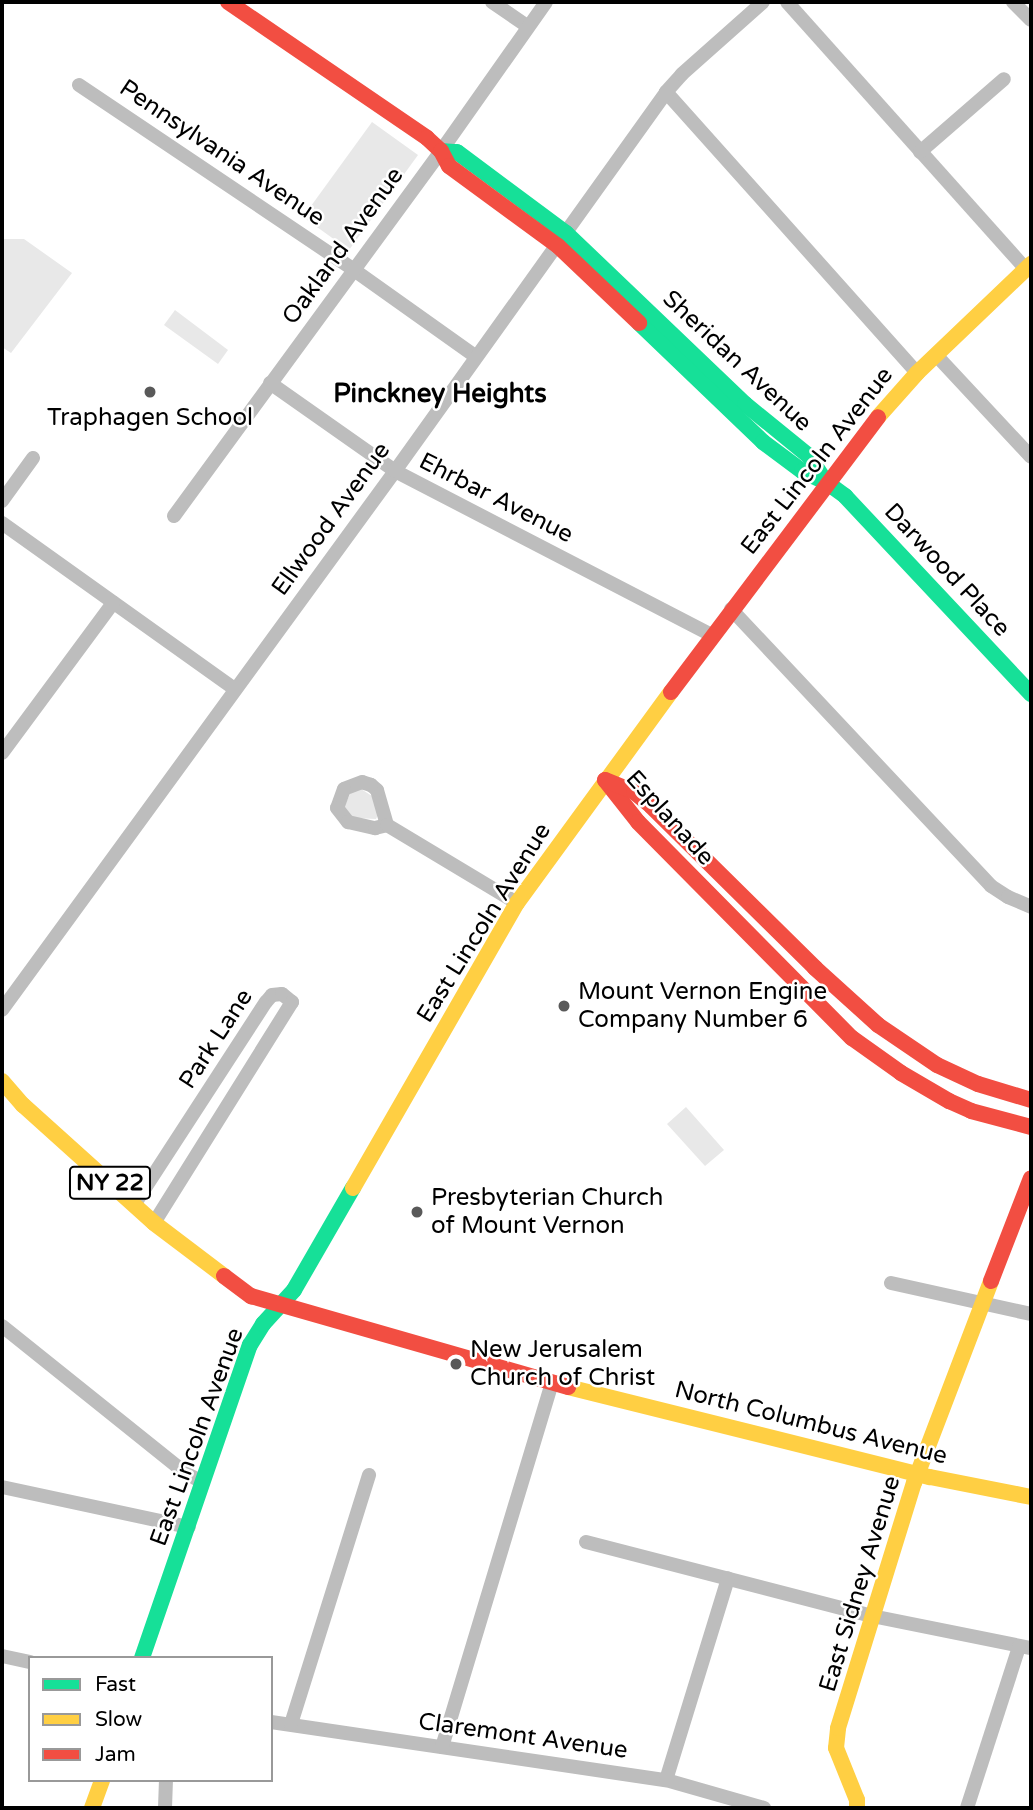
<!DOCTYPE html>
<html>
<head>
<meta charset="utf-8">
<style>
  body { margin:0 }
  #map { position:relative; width:1033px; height:1810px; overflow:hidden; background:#fff; font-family:"Varela Round",sans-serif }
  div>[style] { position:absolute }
  .green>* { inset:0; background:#e8e8e8 }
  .street>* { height:14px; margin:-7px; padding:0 7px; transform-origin:7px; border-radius:7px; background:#bdbdbd }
  .fast>* { height:16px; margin:-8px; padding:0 8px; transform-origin:8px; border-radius:8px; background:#16e098 }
  .slow>* { height:16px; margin:-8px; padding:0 8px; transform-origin:8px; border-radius:8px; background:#ffcf43 }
  .jam>* { height:16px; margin:-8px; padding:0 8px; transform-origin:8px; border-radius:8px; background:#f24e42 }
  .dots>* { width:19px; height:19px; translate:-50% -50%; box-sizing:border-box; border:4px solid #fff; border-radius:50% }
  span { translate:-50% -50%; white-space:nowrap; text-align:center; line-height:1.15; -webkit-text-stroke:5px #fff; paint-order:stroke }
  .shield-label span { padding:2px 5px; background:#fff; border:2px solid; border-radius:5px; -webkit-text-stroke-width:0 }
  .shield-label { font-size:23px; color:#000; font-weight:700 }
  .street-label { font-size:24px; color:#000 }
  .poi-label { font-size:24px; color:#000 }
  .left { translate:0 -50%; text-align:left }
  .neighbourhood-label { font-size:26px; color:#000; font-weight:700 }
  .frame { position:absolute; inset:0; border:4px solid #000; pointer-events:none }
  .legend { position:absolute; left:28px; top:1656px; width:245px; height:126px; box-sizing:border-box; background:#fff; border:2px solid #999; margin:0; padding:9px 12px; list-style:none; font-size:21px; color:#000 }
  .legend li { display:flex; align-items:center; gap:14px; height:35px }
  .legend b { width:35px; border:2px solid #999 }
</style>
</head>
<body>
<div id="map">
  <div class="green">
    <div style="clip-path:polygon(372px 122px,418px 155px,349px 250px,303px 217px)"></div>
    <div style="clip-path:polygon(2px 239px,24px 239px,72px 273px,11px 353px,2px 347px)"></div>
    <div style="clip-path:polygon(175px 310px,228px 350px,218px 364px,164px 325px)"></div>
    <div style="clip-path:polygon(361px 789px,372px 796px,378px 815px,376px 819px,354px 818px,344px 807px,351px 792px)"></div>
    <div style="clip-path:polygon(686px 1107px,724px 1150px,705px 1166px,667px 1124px)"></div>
  </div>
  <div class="street">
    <div style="left:492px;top:2px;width:42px;rotate:34.4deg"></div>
    <div style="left:787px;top:2px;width:358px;rotate:48.2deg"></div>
    <div style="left:1013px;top:2px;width:25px;rotate:45deg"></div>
    <div style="left:79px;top:85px;width:331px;rotate:33.9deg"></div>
    <div style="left:354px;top:270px;width:148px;rotate:35.4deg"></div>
    <div style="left:666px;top:92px;width:377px;rotate:48.2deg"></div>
    <div style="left:920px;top:152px;width:111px;rotate:-41deg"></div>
    <div style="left:936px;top:355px;width:139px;rotate:47deg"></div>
    <div style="left:270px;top:383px;width:153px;rotate:35.1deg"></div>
    <div style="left:395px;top:471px;width:357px;rotate:27.4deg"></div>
    <div style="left:2px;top:501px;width:53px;rotate:-54.2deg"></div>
    <div style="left:174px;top:516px;width:452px;rotate:-53.8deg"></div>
    <div style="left:441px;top:151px;width:182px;rotate:-54.8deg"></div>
    <div style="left:2px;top:523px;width:286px;rotate:35.5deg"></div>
    <div style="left:731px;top:609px;width:380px;rotate:46.8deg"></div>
    <div style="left:991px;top:886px;width:20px;rotate:33deg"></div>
    <div style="left:1008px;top:897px;width:25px;rotate:23deg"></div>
    <div style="left:2px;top:753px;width:187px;rotate:-53.5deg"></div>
    <div style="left:387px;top:825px;width:36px;rotate:-106deg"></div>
    <div style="left:377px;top:790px;width:8px;rotate:-140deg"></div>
    <div style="left:371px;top:785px;width:9px;rotate:-162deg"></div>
    <div style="left:362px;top:782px;width:19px;rotate:159deg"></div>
    <div style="left:344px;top:789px;width:20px;rotate:110deg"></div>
    <div style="left:337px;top:808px;width:18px;rotate:52deg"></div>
    <div style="left:348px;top:822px;width:28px;rotate:13deg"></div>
    <div style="left:375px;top:828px;width:12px;rotate:-14deg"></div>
    <div style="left:387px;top:825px;width:152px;rotate:31deg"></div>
    <div style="left:2px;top:1010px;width:667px;rotate:-53.9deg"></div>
    <div style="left:395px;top:471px;width:466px;rotate:-54.4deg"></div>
    <div style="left:666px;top:92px;width:24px;rotate:-48deg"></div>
    <div style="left:682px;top:74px;width:108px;rotate:-41.6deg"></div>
    <div style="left:134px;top:1205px;width:242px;rotate:-57deg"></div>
    <div style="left:266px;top:1002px;width:9px;rotate:-49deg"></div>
    <div style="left:272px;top:995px;width:10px;rotate:-6deg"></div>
    <div style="left:282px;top:994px;width:13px;rotate:39deg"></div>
    <div style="left:292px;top:1002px;width:261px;rotate:122deg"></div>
    <div style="left:891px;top:1283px;width:143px;rotate:12.5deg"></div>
    <div style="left:2px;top:1326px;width:237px;rotate:38.7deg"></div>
    <div style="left:187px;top:1474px;width:18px;rotate:27deg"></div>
    <div style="left:2px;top:1487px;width:191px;rotate:12.1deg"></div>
    <div style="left:586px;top:1542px;width:295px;rotate:14.5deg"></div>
    <div style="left:872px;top:1616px;width:162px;rotate:11.4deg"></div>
    <div style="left:2px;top:1656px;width:29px;rotate:12deg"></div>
    <div style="left:271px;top:1722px;width:399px;rotate:8.4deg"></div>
    <div style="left:666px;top:1780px;width:102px;rotate:15.9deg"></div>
    <div style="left:291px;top:1724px;width:261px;rotate:-72.6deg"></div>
    <div style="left:442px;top:1747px;width:380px;rotate:-73.2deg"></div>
    <div style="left:666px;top:1780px;width:211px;rotate:-72.9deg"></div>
    <div style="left:165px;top:1808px;width:28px;rotate:-88deg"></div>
    <div style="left:967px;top:1808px;width:169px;rotate:-72.1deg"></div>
  </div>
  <div class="fast">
    <div style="left:441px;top:151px;width:16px;rotate:4deg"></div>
    <div style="left:457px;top:152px;width:136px;rotate:36.6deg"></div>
    <div style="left:566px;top:233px;width:248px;rotate:43.7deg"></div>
    <div style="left:745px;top:404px;width:82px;rotate:39.1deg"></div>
    <div style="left:809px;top:456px;width:31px;rotate:57deg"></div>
    <div style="left:639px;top:323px;width:172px;rotate:43.8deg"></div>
    <div style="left:763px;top:442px;width:49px;rotate:36.6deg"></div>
    <div style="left:802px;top:471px;width:26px;rotate:25deg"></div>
    <div style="left:826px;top:482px;width:24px;rotate:36deg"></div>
    <div style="left:845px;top:496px;width:272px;rotate:46.8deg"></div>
    <div style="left:142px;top:1658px;width:331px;rotate:-71deg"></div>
    <div style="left:250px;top:1345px;width:25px;rotate:-58deg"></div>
    <div style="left:263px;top:1324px;width:46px;rotate:-47.6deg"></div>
    <div style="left:294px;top:1290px;width:118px;rotate:-60deg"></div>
  </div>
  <div class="slow">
    <div style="left:878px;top:417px;width:59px;rotate:-48.4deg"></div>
    <div style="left:917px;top:373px;width:158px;rotate:-43.7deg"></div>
    <div style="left:2px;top:1081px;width:32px;rotate:49deg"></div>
    <div style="left:23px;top:1105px;width:176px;rotate:42deg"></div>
    <div style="left:154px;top:1223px;width:88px;rotate:37.1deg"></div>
    <div style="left:353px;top:1188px;width:329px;rotate:-60.1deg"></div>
    <div style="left:517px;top:903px;width:261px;rotate:-53.9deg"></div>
    <div style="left:568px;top:1387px;width:373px;rotate:14deg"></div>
    <div style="left:930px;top:1477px;width:103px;rotate:11.2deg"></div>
    <div style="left:92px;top:1808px;width:30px;rotate:-70deg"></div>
    <div style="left:857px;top:1808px;width:8px;rotate:-90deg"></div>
    <div style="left:857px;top:1800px;width:56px;rotate:-112deg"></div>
    <div style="left:836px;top:1748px;width:20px;rotate:-84deg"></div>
    <div style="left:838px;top:1728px;width:257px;rotate:-72.8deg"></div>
    <div style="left:914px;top:1483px;width:216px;rotate:-69.1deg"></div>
  </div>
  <div class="jam">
    <div style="left:228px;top:2px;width:241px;rotate:34.3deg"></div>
    <div style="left:427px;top:138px;width:19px;rotate:43deg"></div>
    <div style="left:441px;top:151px;width:17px;rotate:62deg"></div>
    <div style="left:449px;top:166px;width:135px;rotate:36.3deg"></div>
    <div style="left:558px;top:246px;width:112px;rotate:43.5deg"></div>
    <div style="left:671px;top:692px;width:344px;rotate:-53deg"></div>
    <div style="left:605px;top:780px;width:53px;rotate:51.8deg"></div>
    <div style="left:638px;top:822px;width:304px;rotate:45.3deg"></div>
    <div style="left:852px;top:1038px;width:60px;rotate:35.5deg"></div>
    <div style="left:901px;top:1073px;width:56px;rotate:30.3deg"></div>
    <div style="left:949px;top:1101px;width:24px;rotate:24deg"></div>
    <div style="left:971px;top:1111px;width:62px;rotate:14.9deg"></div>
    <div style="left:605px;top:780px;width:31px;rotate:22deg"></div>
    <div style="left:634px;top:792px;width:22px;rotate:39deg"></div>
    <div style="left:651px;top:806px;width:231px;rotate:44.6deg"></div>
    <div style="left:815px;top:968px;width:85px;rotate:42.1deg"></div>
    <div style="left:878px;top:1025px;width:71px;rotate:34.1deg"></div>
    <div style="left:937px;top:1065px;width:45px;rotate:24.9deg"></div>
    <div style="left:978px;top:1084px;width:55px;rotate:16.8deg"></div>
    <div style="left:224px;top:1276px;width:34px;rotate:37deg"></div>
    <div style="left:251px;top:1296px;width:330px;rotate:16deg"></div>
    <div style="left:991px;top:1281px;width:110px;rotate:-68.8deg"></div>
  </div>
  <div class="dots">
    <div style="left:150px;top:392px;background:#595959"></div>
    <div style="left:564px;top:1006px;background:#595959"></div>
    <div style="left:417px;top:1212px;background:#595959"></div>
    <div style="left:456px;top:1364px;background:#595959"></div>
  </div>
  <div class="shield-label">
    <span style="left:110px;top:1183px">NY 22</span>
  </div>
  <div class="street-label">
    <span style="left:222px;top:153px;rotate:34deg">Pennsylvania Avenue</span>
    <span style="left:343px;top:246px;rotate:-54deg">Oakland Avenue</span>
    <span style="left:737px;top:361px;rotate:43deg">Sheridan Avenue</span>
    <span style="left:817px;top:461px;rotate:-52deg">East Lincoln Avenue</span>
    <span style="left:496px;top:498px;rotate:27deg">Ehrbar Avenue</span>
    <span style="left:331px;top:519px;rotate:-54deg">Ellwood Avenue</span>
    <span style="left:947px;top:570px;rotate:47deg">Darwood Place</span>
    <span style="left:670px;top:818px;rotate:48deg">Esplanade</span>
    <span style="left:484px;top:923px;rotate:-58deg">East Lincoln Avenue</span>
    <span style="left:216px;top:1039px;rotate:-57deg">Park Lane</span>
    <span style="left:811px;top:1423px;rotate:14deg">North Columbus Avenue</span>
    <span style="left:197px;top:1437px;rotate:-70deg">East Lincoln Avenue</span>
    <span style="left:860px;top:1584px;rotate:-73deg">East Sidney Avenue</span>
    <span style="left:523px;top:1736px;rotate:8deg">Claremont Avenue</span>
  </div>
  <div class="poi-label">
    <span style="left:150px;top:418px">Traphagen School</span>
    <span class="left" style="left:578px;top:1006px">Mount Vernon Engine<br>Company Number 6</span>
    <span class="left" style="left:431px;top:1212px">Presbyterian Church<br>of Mount Vernon</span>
    <span class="left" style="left:470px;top:1364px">New Jerusalem<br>Church of Christ</span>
  </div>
  <div class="neighbourhood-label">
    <span style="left:440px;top:394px">Pinckney Heights</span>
  </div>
  <div class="frame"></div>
  <ul class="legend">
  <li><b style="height:9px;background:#16e098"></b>Fast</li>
  <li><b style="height:9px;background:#ffcf43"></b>Slow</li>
  <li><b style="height:9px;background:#f24e42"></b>Jam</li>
  </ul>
</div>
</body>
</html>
